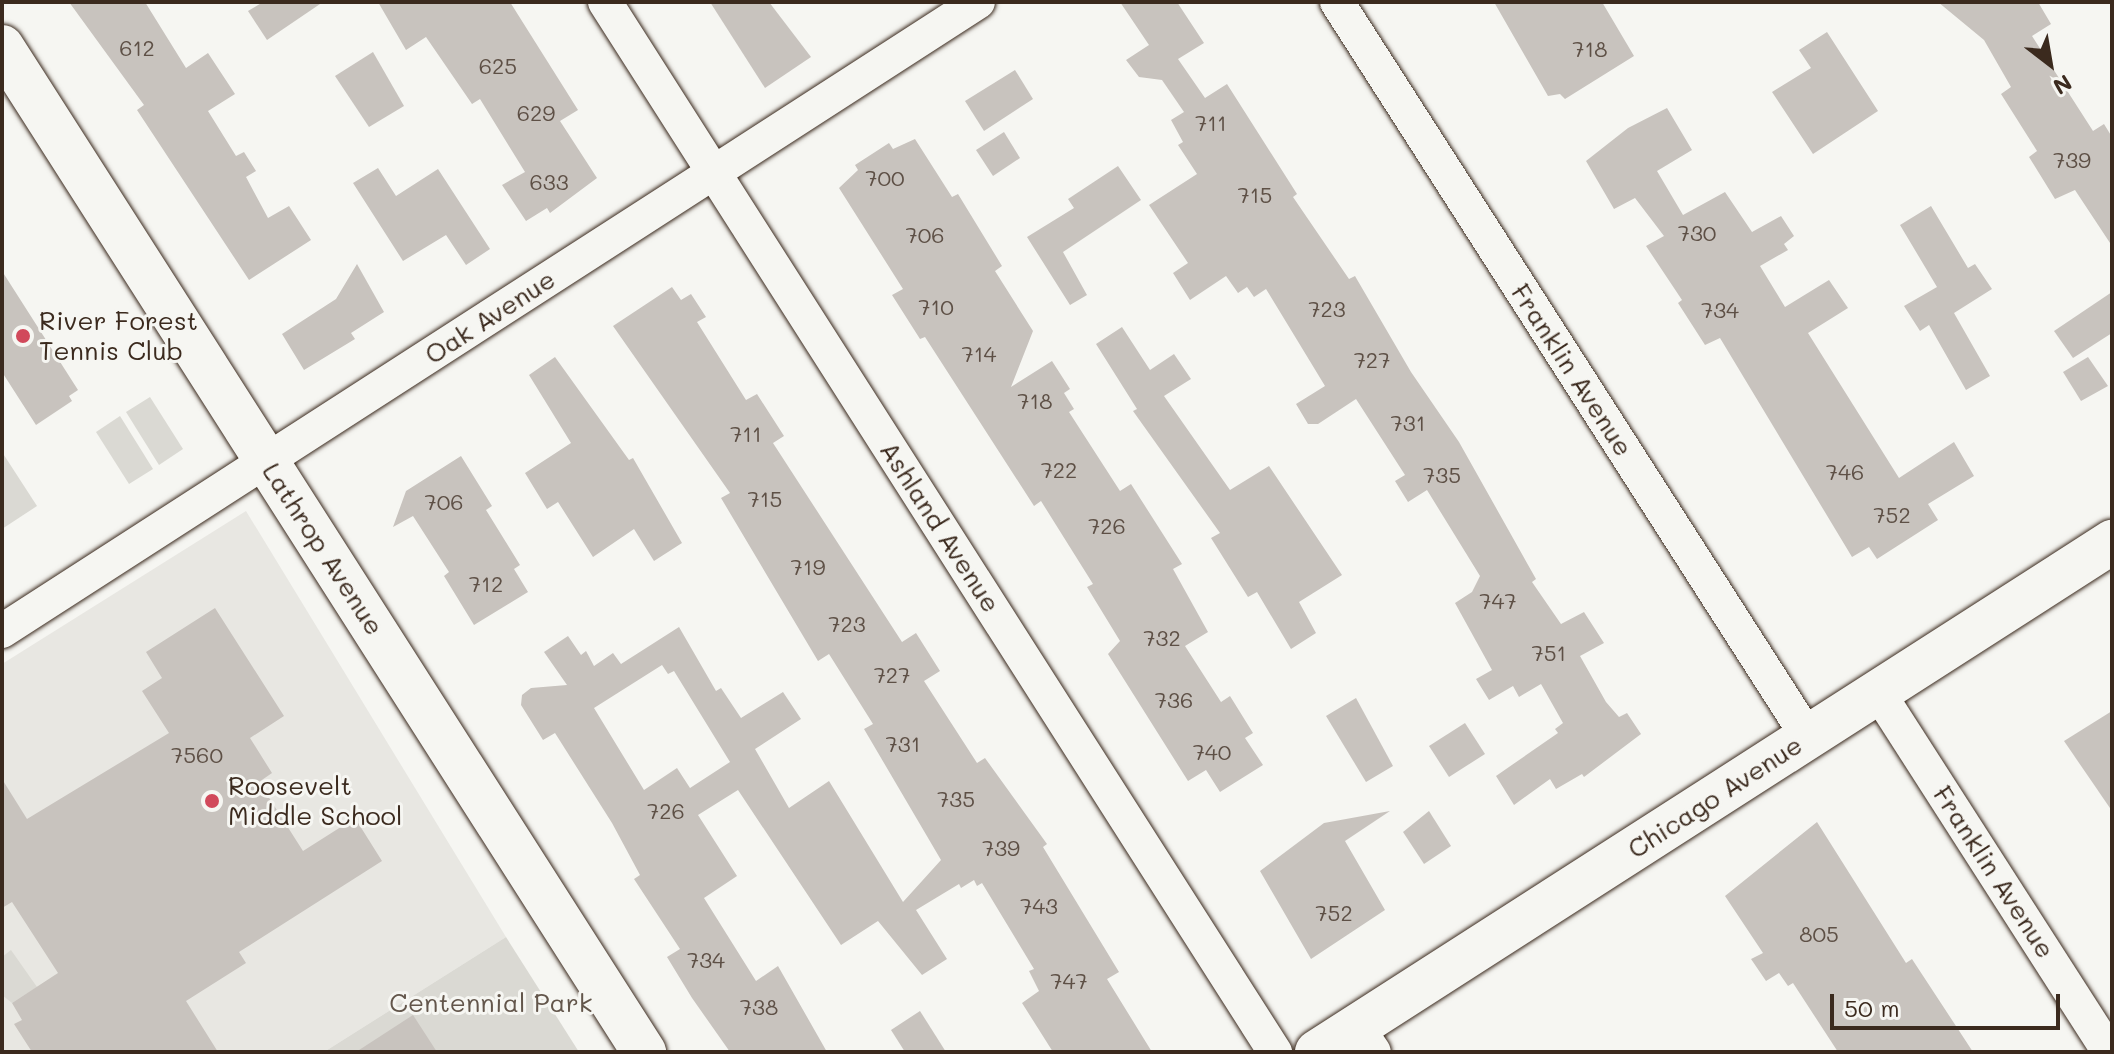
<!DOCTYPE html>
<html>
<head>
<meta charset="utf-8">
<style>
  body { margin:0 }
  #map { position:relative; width:2114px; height:1054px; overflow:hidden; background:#f6f6f2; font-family:Mali,sans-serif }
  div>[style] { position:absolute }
  .built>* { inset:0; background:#e8e7e2 }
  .green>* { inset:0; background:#dad9d3 }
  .building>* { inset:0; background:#c8c3be }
  .roads { filter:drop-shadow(0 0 2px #3b2a1e) drop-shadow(0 0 2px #3b2a1e) }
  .minor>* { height:34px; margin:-17px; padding:0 17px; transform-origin:17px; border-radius:17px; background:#f6f6f2 }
  .tertiary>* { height:44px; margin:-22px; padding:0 22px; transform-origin:22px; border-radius:22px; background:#f6f6f2 }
  .secondary>* { height:44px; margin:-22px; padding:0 22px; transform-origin:22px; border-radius:22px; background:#f6f6f2 }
  .dots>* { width:22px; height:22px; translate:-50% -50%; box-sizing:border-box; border:4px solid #f6f6f2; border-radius:50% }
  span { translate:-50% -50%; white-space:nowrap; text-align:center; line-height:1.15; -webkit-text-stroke:6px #f6f6f2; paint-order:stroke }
  .number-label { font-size:22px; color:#5e5046 }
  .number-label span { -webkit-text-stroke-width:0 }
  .street-label { font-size:26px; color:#3b2a1e }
  .poi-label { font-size:26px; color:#3b2a1e }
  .left { translate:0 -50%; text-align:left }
  .park-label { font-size:26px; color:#63564b }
  .frame { position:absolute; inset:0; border:4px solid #3b2a1e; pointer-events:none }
  .north { position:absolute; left:2010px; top:24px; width:80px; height:80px; -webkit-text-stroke:6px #f6f6f2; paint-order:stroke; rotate:149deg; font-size:22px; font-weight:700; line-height:32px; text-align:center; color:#3b2a1e }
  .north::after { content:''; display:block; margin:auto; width:28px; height:36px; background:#3b2a1e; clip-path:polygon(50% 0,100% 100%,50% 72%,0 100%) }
  .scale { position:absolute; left:1830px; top:994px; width:230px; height:36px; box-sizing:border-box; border:4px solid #3b2a1e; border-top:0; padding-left:10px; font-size:24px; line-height:28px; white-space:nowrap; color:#3b2a1e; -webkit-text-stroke:6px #f6f6f2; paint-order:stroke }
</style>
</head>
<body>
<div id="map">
  <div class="built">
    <div style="clip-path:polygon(246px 511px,506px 937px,324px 1052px,2px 1052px,2px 664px)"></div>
  </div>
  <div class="green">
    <div style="clip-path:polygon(150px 397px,183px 449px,159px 465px,126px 412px)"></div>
    <div style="clip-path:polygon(120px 416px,153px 469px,129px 484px,96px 432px)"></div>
    <div style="clip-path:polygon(2px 452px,37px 506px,2px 529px)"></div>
    <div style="clip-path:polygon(506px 937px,579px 1052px,324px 1052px)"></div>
    <div style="clip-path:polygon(11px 950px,37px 987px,12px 1003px,2px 995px,2px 957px)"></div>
  </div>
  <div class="building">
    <div style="clip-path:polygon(69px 2px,145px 2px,186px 68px,208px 53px,235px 94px,208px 111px,236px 156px,244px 152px,256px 171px,246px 177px,268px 218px,289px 206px,311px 240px,249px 280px,137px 110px,144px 105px)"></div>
    <div style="clip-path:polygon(263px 2px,323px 2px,267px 40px,248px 11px)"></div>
    <div style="clip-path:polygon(378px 2px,510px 2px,578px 110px,560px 121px,597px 178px,550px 213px,547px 208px,526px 221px,502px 185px,525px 172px,480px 99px,472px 104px,426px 37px,406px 50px)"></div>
    <div style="clip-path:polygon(710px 2px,769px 2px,811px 57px,765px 88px)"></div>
    <div style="clip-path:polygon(1120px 2px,1177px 2px,1204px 43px,1178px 59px,1205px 98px,1227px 84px,1297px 194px,1293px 197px,1349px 279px,1355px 276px,1411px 372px,1459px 442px,1536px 579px,1532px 582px,1561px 624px,1584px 612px,1604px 643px,1580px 656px,1606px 702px,1619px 717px,1627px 713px,1641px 734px,1584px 777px,1582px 774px,1556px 789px,1550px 779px,1514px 805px,1496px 776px,1558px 733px,1555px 729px,1563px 723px,1541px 684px,1519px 697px,1513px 686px,1489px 700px,1476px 679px,1492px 670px,1455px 603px,1472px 592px,1480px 576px,1427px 490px,1408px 502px,1395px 481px,1405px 475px,1356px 399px,1318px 424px,1308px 424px,1296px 404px,1325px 386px,1266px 289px,1254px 297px,1247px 287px,1238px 293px,1226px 276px,1190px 300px,1173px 273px,1188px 263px,1149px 205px,1197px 174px,1178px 145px,1183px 142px,1171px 120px,1184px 112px,1162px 80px,1139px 77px,1126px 60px,1149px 45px)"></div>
    <div style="clip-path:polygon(1494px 2px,1602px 2px,1634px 56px,1565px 99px,1560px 94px,1548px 96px)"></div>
    <div style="clip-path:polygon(1938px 2px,2038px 2px,2051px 24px,2032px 36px,2093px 131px,2104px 124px,2112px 137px,2112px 246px,2075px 190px,2055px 199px,2029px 157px,2037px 151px,2001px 94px,2011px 87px,1984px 40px)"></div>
    <div style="clip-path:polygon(1827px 32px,1878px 111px,1813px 154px,1772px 92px,1811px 68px,1799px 50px)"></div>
    <div style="clip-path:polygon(373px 52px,404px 106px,369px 127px,335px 76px)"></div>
    <div style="clip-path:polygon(1015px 70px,1033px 99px,984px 131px,965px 101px)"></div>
    <div style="clip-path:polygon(1667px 108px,1692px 150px,1657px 171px,1683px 215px,1725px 192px,1752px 232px,1781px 216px,1794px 236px,1784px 244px,1788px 250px,1760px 266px,1785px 307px,1829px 280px,1848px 308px,1808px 333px,1899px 478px,1954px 442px,1974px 476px,1928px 504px,1938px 520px,1877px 559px,1869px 547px,1852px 557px,1720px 338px,1705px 345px,1678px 303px,1682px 300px,1646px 246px,1664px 236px,1635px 198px,1614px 209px,1586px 161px,1628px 128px)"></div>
    <div style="clip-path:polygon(1004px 132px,1020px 158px,993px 176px,976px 150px)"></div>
    <div style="clip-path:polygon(915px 139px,952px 197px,958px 194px,1002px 266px,995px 271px,1033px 331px,1011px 387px,1052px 361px,1070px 389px,1064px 393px,1074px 409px,1069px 412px,1120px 491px,1131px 484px,1182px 564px,1173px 569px,1208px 632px,1185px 646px,1221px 702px,1230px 696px,1253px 733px,1245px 738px,1263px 765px,1220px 792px,1206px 770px,1188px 781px,1125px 681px,1108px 654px,1120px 641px,1087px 587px,1093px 584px,1041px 501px,1034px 506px,925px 337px,920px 339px,892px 295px,903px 289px,839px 188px,858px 170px,855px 165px,889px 143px,893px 149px)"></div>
    <div style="clip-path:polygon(1118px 166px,1141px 200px,1063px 252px,1087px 295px,1070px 305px,1027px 237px,1074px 208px,1068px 199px)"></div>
    <div style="clip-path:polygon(378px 168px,396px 196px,438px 169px,490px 249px,466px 265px,446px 235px,403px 261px,353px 183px)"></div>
    <div style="clip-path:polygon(1931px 206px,1968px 268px,1975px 264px,1992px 289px,1954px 313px,1990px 376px,1966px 390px,1929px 325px,1920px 331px,1904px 306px,1937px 287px,1900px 225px)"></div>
    <div style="clip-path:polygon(357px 264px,384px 312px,351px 333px,355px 339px,304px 370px,282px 334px,336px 299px)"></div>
    <div style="clip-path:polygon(2px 271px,78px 390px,69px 396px,72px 401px,36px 425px,2px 372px)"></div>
    <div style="clip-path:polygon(evenodd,672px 287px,681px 300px,691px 294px,706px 317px,697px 322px,746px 400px,757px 394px,784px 436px,773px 443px,902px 642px,916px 633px,940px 671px,924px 681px,977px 763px,985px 758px,1047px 844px,1043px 847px,1119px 972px,1107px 979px,1152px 1052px,1053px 1052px,1022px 1003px,1039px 991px,1029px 971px,1034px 969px,982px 883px,977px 886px,974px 880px,961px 888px,959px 884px,916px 910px,947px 959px,922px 975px,878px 921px,841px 945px,738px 790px,698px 815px,737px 876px,704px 898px,756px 981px,778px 966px,827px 1052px,730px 1052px,692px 998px,667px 957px,680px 949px,634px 879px,640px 875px,612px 823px,555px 733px,543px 740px,521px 705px,522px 695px,531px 688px,567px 685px,544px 652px,568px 636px,581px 655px,586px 651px,594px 666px,613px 653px,621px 664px,679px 627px,716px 691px,721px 688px,741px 718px,783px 692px,801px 719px,755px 749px,789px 808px,829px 781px,903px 902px,941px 860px,864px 729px,873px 724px,829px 654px,818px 661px,721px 498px,730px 493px,613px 326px,672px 287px,662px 665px,668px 674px,674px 671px,730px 762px,690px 788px,677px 768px,644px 790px,594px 708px,662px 665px)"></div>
    <div style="clip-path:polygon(2112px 292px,2112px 333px,2073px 358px,2054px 331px)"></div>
    <div style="clip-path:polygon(1122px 327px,1150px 370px,1174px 354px,1191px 379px,1164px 396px,1230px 490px,1269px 466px,1342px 575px,1299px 602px,1316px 633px,1291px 649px,1257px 592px,1248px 597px,1211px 538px,1220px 533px,1133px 411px,1137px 409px,1096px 344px)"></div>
    <div style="clip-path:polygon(555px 357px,629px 460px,633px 458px,682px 543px,654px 561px,634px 529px,593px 557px,558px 502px,547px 509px,525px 473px,571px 443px,529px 375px)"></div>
    <div style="clip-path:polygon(2088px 357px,2108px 386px,2081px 401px,2063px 372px)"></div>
    <div style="clip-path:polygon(461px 456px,492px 506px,486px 510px,520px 565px,514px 569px,528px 592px,474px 625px,444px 576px,449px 572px,413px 516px,393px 527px,406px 491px)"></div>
    <div style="clip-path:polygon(215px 608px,284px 716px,250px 738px,272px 773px,259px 782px,303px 851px,355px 818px,382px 861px,239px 952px,246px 963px,186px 1001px,218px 1052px,32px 1052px,14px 1024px,22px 1020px,12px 1003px,58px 973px,12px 902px,2px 908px,2px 779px,27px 819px,169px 733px,142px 691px,162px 678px,146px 652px)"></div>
    <div style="clip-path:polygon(1356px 698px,1393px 766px,1366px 782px,1326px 716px)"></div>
    <div style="clip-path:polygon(2112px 711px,2112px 811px,2064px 741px)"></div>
    <div style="clip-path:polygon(1465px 723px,1485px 754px,1449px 777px,1429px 746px)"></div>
    <div style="clip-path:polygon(1390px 811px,1345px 841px,1385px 910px,1311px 959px,1260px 871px,1324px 823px)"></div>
    <div style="clip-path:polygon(1429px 811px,1451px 846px,1424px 864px,1403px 832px)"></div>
    <div style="clip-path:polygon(1817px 822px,1906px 963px,1912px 959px,1973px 1052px,1838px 1052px,1793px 983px,1788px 986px,1779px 973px,1766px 981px,1751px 959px,1763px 953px,1725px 896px)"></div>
    <div style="clip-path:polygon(920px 1011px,946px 1052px,905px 1052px,891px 1030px)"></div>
    <div style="clip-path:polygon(413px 1015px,437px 1052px,356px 1052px)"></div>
  </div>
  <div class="roads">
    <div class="minor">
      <div style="left:605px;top:2px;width:1246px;rotate:57.46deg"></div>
      <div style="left:1337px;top:2px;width:873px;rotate:57.35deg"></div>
      <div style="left:2px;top:631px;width:1161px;rotate:-32.8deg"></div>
      <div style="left:1878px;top:692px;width:428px;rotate:57.3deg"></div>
      <div style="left:1357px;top:1027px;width:30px;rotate:56deg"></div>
    </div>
    <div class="tertiary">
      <div style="left:2px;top:47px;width:1193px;rotate:57.43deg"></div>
    </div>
    <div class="secondary">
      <div style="left:1317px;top:1052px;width:945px;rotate:-32.68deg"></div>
    </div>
  </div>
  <div class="dots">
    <div style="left:23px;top:336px;background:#d1495b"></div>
    <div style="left:212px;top:801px;background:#d1495b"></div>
  </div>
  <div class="number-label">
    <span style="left:137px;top:48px">612</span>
    <span style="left:1590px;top:49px">718</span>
    <span style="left:498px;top:66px">625</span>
    <span style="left:536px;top:113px">629</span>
    <span style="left:1211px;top:123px">711</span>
    <span style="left:2072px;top:160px">739</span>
    <span style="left:885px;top:178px">700</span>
    <span style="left:549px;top:182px">633</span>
    <span style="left:1255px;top:195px">715</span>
    <span style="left:1697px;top:233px">730</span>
    <span style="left:925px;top:235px">706</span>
    <span style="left:936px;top:307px">710</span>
    <span style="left:1327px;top:309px">723</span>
    <span style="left:1720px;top:310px">734</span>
    <span style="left:979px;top:354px">714</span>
    <span style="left:1372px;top:360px">727</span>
    <span style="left:1035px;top:401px">718</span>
    <span style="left:1408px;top:423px">731</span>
    <span style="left:746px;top:434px">711</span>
    <span style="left:1059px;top:470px">722</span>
    <span style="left:1845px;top:472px">746</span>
    <span style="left:1442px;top:475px">735</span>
    <span style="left:765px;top:499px">715</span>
    <span style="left:444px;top:502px">706</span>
    <span style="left:1892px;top:515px">752</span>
    <span style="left:1107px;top:526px">726</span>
    <span style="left:808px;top:567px">719</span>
    <span style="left:486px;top:584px">712</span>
    <span style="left:1498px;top:601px">747</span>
    <span style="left:847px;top:624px">723</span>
    <span style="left:1162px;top:638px">732</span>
    <span style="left:1549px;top:653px">751</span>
    <span style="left:892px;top:675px">727</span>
    <span style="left:1174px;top:700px">736</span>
    <span style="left:903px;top:744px">731</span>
    <span style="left:1212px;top:752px">740</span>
    <span style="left:197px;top:755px">7560</span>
    <span style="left:956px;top:799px">735</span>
    <span style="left:666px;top:811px">726</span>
    <span style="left:1001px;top:848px">739</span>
    <span style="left:1039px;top:906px">743</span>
    <span style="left:1334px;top:913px">752</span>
    <span style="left:1819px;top:934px">805</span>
    <span style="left:706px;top:960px">734</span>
    <span style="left:1069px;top:981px">747</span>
    <span style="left:759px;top:1007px">738</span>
  </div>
  <div class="street-label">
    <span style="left:490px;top:317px;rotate:-33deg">Oak Avenue</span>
    <span style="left:1572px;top:370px;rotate:57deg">Franklin Avenue</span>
    <span style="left:940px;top:527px;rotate:57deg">Ashland Avenue</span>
    <span style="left:323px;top:549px;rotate:57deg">Lathrop Avenue</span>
    <span style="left:1715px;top:797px;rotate:-33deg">Chicago Avenue</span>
    <span style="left:1994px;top:872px;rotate:57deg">Franklin Avenue</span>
  </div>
  <div class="poi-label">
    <span class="left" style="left:39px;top:336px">River Forest<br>Tennis Club</span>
    <span class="left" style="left:228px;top:801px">Roosevelt<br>Middle School</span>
  </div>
  <div class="park-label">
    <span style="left:491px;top:1003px">Centennial Park</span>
  </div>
  <div class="frame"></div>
  <div class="north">N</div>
  <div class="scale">50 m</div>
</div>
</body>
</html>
